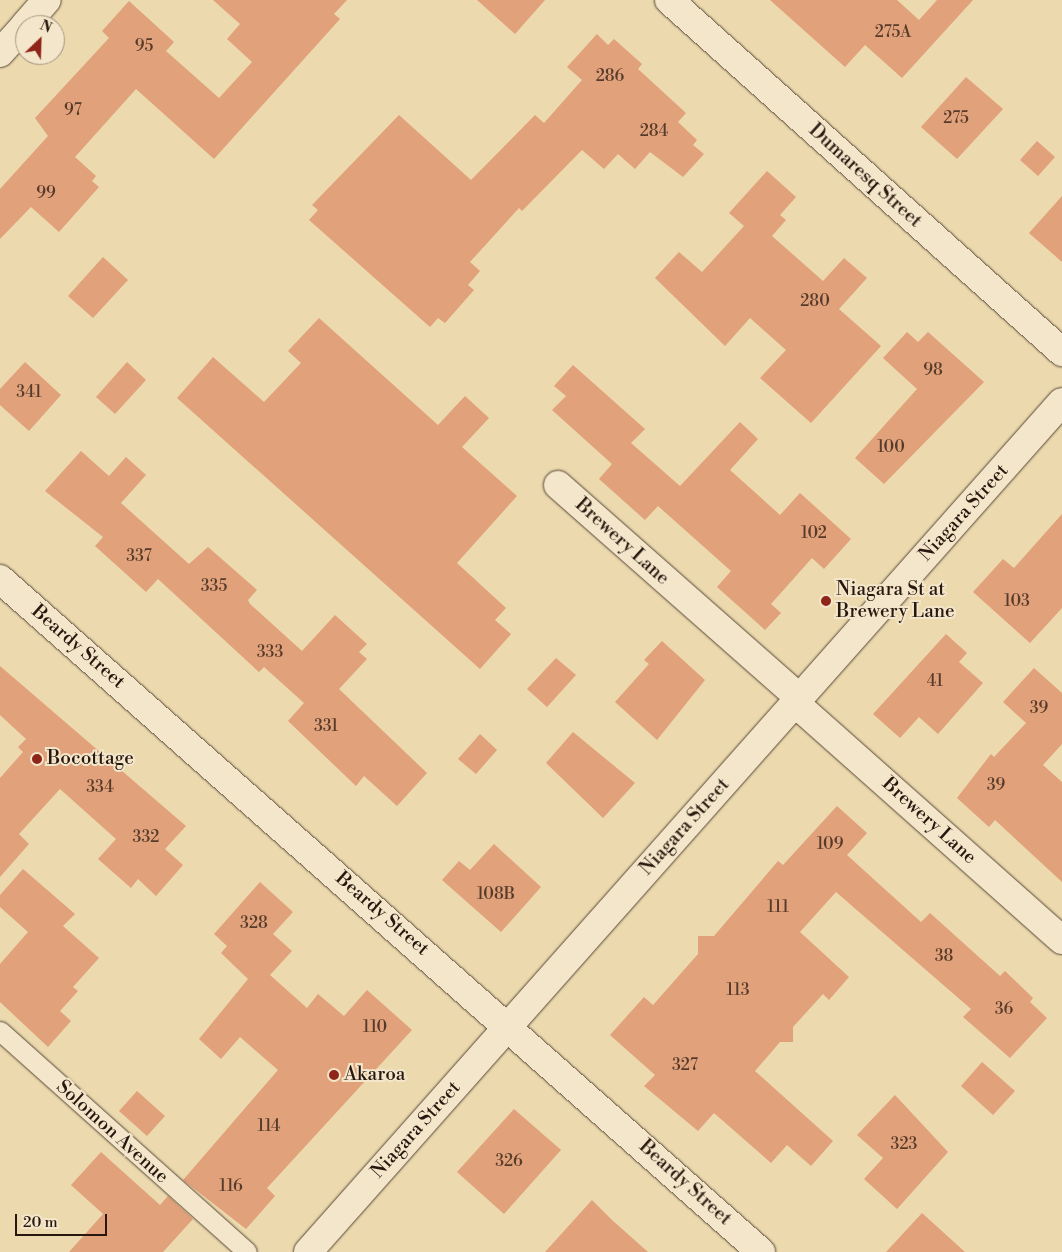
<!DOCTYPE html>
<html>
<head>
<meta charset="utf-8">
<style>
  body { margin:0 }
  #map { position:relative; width:1062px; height:1252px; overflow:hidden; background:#ecd9ae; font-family:"Libre Bodoni",serif }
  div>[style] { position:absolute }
  .building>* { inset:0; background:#e1a17a }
  .roads { filter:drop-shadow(0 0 1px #584837) drop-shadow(0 0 1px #584837) }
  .service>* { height:19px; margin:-9.5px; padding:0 9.5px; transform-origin:9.5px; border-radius:9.5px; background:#f3e6ca }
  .minor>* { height:28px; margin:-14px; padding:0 14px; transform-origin:14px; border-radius:14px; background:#f3e6ca }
  .tertiary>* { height:28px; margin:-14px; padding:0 14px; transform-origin:14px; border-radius:14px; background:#f3e6ca }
  .dots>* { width:14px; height:14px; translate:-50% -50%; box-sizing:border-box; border:2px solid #f3e6ca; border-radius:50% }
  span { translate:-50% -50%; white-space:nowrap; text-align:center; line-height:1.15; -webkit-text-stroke:4px #f3e6ca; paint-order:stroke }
  .number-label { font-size:16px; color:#563a2a }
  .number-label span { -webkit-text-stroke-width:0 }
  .street-label { font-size:19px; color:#27170f }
  .poi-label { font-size:19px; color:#27170f }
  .left { translate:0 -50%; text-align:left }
  .north { position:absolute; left:15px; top:15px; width:50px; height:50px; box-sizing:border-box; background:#f3e6ca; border:1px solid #a1937f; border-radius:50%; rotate:24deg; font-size:14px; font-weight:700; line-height:20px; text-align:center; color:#27170f }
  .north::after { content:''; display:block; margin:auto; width:18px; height:22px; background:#8f2418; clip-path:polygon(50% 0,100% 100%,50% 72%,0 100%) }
  .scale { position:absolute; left:15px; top:1214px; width:92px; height:22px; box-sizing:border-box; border:2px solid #27170f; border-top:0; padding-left:6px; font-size:15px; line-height:18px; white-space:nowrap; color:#27170f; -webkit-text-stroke:4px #f3e6ca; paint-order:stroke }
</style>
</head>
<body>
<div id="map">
  <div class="building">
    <div style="clip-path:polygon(213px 0,347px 0,334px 14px,340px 19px,214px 159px,136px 89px,75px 157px,96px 176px,92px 181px,99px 187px,59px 232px,31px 207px,0 239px,0 189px,48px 136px,35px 118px,109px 38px,102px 31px,129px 1px,174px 42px,166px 51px,219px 98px,252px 62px,227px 39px,240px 24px)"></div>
    <div style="clip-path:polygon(477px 0,545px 0,515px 34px)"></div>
    <div style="clip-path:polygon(770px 0,897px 0,919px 20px,937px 0,973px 0,902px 78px,865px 45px,845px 67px)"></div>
    <div style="clip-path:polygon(597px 34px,608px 45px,614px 39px,642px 64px,638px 69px,686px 113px,678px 122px,697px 140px,693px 145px,704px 154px,683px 177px,650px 152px,635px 169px,618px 154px,604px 169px,582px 150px,522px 211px,519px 208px,470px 262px,480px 271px,468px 285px,474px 290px,445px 323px,438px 318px,430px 327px,309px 220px,318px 210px,312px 205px,399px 115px,471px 180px,535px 115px,544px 123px,582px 80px,567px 67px)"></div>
    <div style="clip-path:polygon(966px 77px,1003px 109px,957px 159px,921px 127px)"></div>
    <div style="clip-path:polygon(1037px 141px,1055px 157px,1038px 176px,1020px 160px)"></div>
    <div style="clip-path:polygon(767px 171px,796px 197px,780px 215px,786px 220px,772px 236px,823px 281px,844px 258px,867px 278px,839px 309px,881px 346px,811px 423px,760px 378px,786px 350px,750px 318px,725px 346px,655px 278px,679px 252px,702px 272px,744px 226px,729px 213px)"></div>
    <div style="clip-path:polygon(1062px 196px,1062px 262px,1029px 233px)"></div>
    <div style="clip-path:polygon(103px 257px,128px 280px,93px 318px,68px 296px)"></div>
    <div style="clip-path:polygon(319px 318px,438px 425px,465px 396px,489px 418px,462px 447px,517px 496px,457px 563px,506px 608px,495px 620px,511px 634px,480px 669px,177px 398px,213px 357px,264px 402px,301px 363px,288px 351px)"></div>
    <div style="clip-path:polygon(907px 332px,918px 342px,928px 332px,984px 382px,884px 484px,855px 458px,917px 389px,883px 358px)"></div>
    <div style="clip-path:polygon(25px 362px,61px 395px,29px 431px,0 405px,0 389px)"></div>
    <div style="clip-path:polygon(127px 362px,146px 380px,115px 414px,96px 397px)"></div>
    <div style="clip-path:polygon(573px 365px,645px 429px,631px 443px,680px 486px,740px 422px,758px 439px,730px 470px,780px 515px,800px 493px,851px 539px,824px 569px,812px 558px,771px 604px,781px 613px,765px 630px,717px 587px,731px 571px,658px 506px,645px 520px,599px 479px,612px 464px,552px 410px,566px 396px,554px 386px)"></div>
    <div style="clip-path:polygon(81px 451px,109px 476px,126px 457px,146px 475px,121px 503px,189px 564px,208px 547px,257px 590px,248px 600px,250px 604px,302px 651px,335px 615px,367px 644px,359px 652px,367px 659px,339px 689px,427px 773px,397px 806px,364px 776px,356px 786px,288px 721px,304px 703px,264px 667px,259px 672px,158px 579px,146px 592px,95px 546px,103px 537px,45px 491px)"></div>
    <div style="clip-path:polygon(1062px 514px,1062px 608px,1030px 643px,973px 592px,1003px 559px,1014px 568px)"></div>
    <div style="clip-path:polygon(946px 634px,967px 653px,959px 662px,983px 683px,938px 734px,919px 717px,900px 738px,873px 714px)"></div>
    <div style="clip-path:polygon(662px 641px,705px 680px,657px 740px,615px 702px,649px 664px,644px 660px)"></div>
    <div style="clip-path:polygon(556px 658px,576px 675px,547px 707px,527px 689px)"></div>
    <div style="clip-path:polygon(0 666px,186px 826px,165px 849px,183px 865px,156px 896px,138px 879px,131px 888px,98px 859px,116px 839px,60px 789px,19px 834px,29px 844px,0 877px,0 778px,23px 752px,18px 747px,26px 739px,0 715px)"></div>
    <div style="clip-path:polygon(1034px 668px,1062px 693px,1062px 744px,1043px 765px,1062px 782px,1062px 882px,995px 820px,989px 827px,957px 798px,991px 754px,994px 757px,1026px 723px,1003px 702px)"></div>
    <div style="clip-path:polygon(573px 732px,635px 783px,603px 818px,546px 763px)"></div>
    <div style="clip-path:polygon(480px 734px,497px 750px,476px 774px,458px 759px)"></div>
    <div style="clip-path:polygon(837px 806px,867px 833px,847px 855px,921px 922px,930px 913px,1000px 976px,1005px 971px,1033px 998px,1030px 1002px,1047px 1018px,1010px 1058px,963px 1017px,971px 1009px,836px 892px,800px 932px,849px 977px,829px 1000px,823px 994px,793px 1027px,793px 1042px,780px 1042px,755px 1071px,833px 1141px,811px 1166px,787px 1145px,771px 1163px,714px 1113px,698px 1131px,644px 1086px,655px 1075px,610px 1035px,644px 997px,653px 1005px,698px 954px,698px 936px,714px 936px,778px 861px,783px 865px)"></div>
    <div style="clip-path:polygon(494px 844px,541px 887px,501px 932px,442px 880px,459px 861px,470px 870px)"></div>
    <div style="clip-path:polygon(23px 869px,75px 914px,63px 926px,99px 958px,73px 987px,78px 991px,60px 1011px,71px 1021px,48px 1047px,0 1002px,0 964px,28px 932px,0 907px,0 895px)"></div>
    <div style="clip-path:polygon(260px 882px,293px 912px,273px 934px,292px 951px,270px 975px,307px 1008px,318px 994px,344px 1016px,367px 990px,412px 1030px,267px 1188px,275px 1196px,246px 1229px,183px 1180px,278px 1070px,240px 1037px,221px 1059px,199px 1039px,248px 979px,221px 953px,227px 946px,214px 934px)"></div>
    <div style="clip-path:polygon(982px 1062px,1015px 1091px,993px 1115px,961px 1086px)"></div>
    <div style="clip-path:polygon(137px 1091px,165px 1116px,147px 1136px,119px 1111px)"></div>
    <div style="clip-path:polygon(895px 1095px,948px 1152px,897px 1209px,864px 1179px,883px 1158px,857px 1135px)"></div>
    <div style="clip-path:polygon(514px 1109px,561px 1150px,504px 1214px,457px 1172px)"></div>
    <div style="clip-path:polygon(101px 1152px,160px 1205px,168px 1196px,193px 1219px,163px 1252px,69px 1252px,103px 1214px,71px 1185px)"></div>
    <div style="clip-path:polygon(592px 1200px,612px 1220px,648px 1252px,545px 1252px)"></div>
    <div style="clip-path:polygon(922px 1213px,965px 1252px,886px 1252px)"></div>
  </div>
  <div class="roads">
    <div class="service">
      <div style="left:0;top:1031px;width:331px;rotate:41.8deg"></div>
    </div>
    <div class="minor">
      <div style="left:669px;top:0;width:528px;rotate:41.85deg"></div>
      <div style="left:25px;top:25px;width:33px;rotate:-49deg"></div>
      <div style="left:0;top:53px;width:38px;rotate:-48deg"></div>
      <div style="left:558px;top:485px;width:322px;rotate:41.4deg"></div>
      <div style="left:0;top:579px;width:1016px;rotate:41.49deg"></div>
      <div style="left:795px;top:703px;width:357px;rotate:41.6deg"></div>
    </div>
    <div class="tertiary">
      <div style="left:308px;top:1252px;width:1136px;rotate:-48.43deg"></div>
    </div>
  </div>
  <div class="dots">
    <div style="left:826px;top:601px;background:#8f2418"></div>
    <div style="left:37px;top:759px;background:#8f2418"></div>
    <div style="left:334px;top:1075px;background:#8f2418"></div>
  </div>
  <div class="number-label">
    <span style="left:893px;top:32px">275A</span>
    <span style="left:144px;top:46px">95</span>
    <span style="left:610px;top:76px">286</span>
    <span style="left:73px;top:110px">97</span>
    <span style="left:956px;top:118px">275</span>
    <span style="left:654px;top:131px">284</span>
    <span style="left:46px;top:193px">99</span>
    <span style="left:815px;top:301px">280</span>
    <span style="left:933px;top:370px">98</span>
    <span style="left:29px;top:392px">341</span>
    <span style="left:891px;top:447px">100</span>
    <span style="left:814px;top:533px">102</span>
    <span style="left:139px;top:556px">337</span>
    <span style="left:214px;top:586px">335</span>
    <span style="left:1017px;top:601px">103</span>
    <span style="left:270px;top:652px">333</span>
    <span style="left:935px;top:681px">41</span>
    <span style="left:1039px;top:708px">39</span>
    <span style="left:326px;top:726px">331</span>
    <span style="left:996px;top:785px">39</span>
    <span style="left:100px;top:787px">334</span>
    <span style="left:146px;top:837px">332</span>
    <span style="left:830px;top:844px">109</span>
    <span style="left:496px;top:894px">108B</span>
    <span style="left:778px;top:907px">111</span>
    <span style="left:254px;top:923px">328</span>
    <span style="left:944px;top:956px">38</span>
    <span style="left:738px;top:990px">113</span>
    <span style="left:1004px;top:1009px">36</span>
    <span style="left:375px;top:1027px">110</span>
    <span style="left:685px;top:1065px">327</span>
    <span style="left:269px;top:1126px">114</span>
    <span style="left:904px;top:1144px">323</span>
    <span style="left:509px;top:1161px">326</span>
    <span style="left:231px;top:1186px">116</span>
  </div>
  <div class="street-label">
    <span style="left:865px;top:176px;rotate:42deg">Dumaresq Street</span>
    <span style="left:964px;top:513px;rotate:-48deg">Niagara Street</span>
    <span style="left:622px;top:542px;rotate:42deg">Brewery Lane</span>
    <span style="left:78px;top:647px;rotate:41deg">Beardy Street</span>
    <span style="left:929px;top:821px;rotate:42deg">Brewery Lane</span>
    <span style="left:685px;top:827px;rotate:-48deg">Niagara Street</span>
    <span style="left:382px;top:914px;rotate:41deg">Beardy Street</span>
    <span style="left:416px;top:1130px;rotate:-48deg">Niagara Street</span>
    <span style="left:112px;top:1132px;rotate:42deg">Solomon Avenue</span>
    <span style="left:685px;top:1183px;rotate:42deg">Beardy Street</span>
  </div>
  <div class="poi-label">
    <span class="left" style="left:836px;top:601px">Niagara St at<br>Brewery Lane</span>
    <span class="left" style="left:47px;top:759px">Bocottage</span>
    <span class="left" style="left:344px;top:1075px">Akaroa</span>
  </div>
  <div class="north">N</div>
  <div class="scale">20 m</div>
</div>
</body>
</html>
